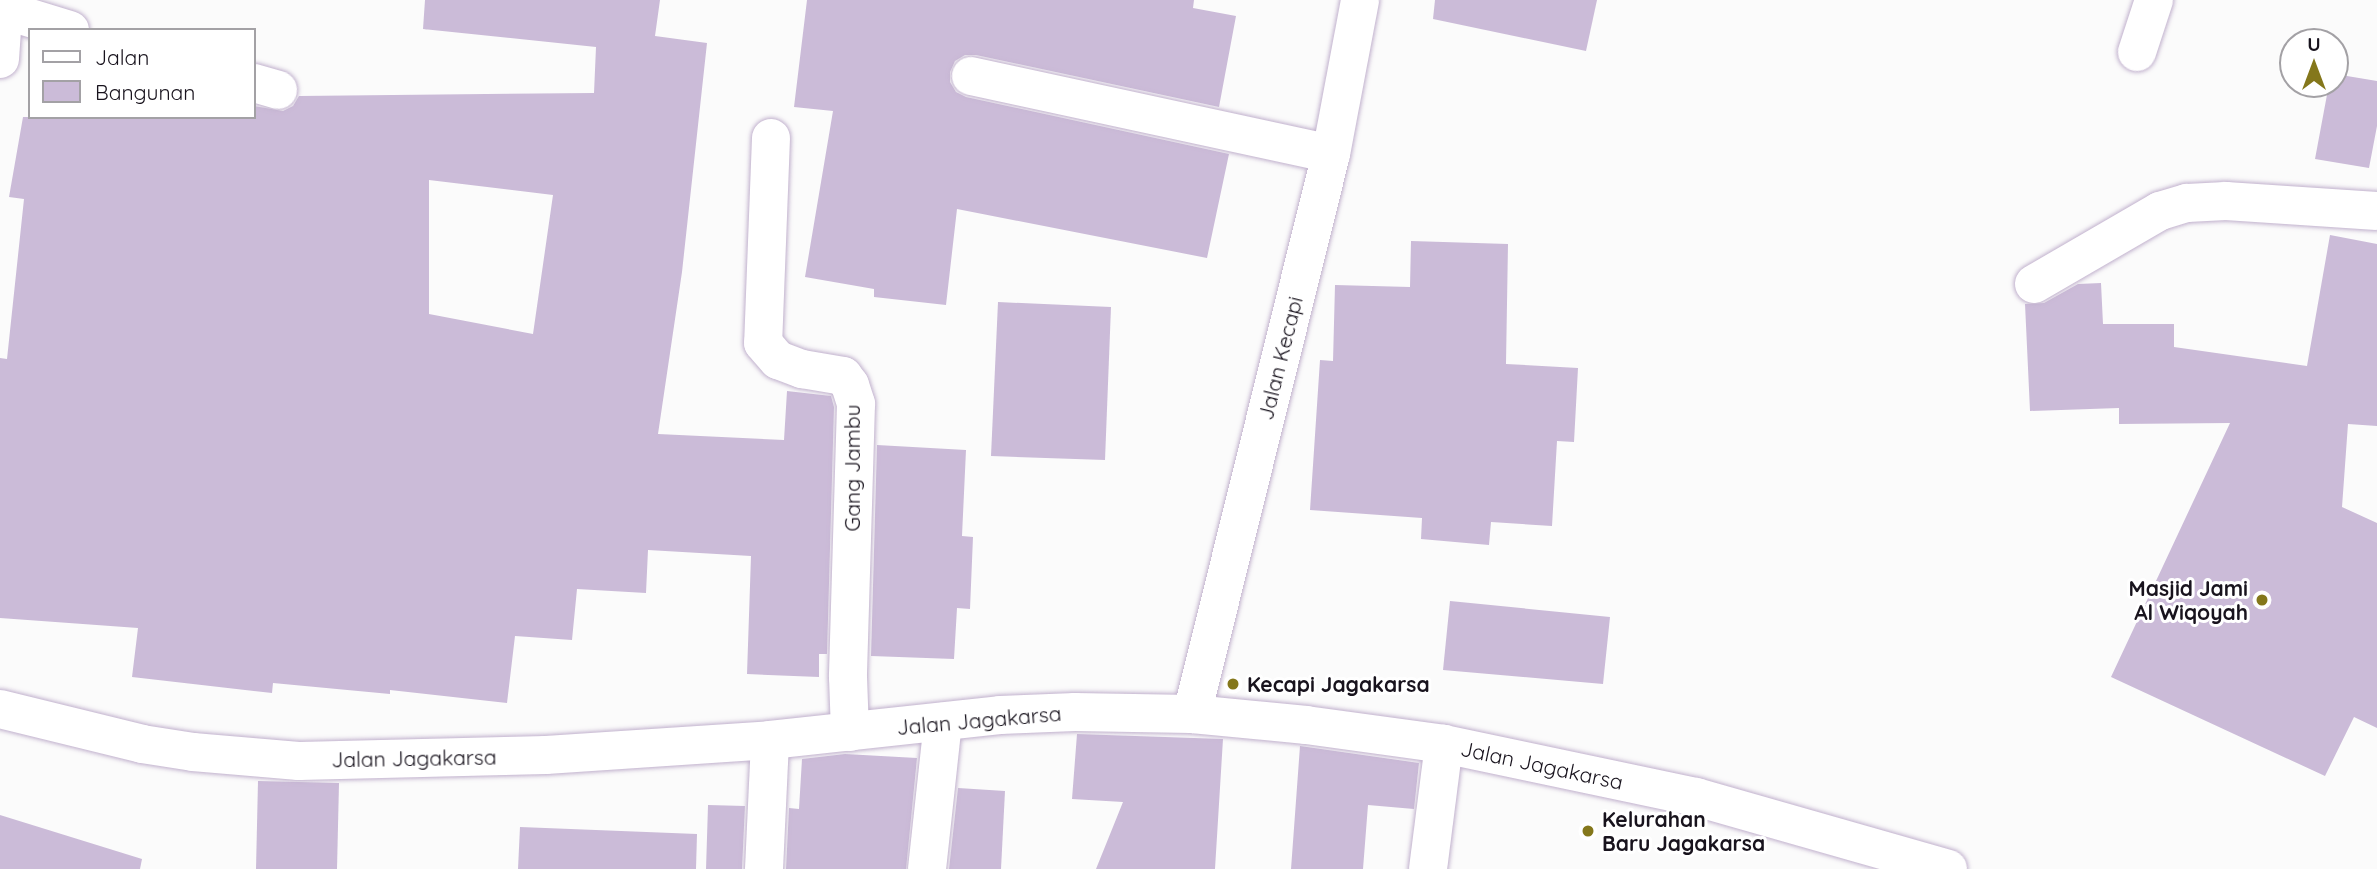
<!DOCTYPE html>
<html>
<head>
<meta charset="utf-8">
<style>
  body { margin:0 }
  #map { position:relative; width:2377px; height:869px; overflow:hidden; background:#fbfbfb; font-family:Quicksand,sans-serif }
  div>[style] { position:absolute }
  .building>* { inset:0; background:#cbbbd8 }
  .roads { filter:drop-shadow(0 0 2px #c1b1cd) drop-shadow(0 0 2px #c1b1cd) }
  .street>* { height:38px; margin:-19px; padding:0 19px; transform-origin:19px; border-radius:19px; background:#fff }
  .secondary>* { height:38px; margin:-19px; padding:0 19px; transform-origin:19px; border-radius:19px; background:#fff }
  .dots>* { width:19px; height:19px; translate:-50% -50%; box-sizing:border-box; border:4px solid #fff; border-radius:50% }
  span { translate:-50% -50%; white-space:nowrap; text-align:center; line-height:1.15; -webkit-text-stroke:6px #fff; paint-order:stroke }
  .street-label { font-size:21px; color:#18131d }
  .poi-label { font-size:21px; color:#18131d; font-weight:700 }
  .right { translate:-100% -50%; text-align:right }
  .left { translate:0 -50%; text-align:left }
  .legend { position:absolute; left:28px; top:28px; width:228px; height:91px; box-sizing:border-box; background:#fff; border:2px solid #a3a1a5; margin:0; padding:9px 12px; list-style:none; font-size:21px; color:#18131d }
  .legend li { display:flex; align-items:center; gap:14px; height:35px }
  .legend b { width:35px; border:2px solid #a3a1a5 }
  .north { position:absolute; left:2279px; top:28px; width:70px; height:70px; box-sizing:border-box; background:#fff; border:2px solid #a3a1a5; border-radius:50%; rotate:0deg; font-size:19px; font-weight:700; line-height:28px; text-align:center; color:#18131d }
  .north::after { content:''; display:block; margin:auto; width:24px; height:32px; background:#84771b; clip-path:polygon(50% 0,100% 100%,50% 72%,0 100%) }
</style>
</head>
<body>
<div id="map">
  <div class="building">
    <div style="clip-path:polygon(evenodd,425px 0,660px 0,655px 36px,707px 43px,682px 272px,658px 434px,784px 440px,787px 391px,831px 396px,834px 407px,827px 654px,819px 654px,819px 677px,747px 674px,751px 556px,648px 550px,646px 593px,577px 589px,572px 640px,515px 636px,507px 703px,390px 690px,390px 694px,273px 683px,272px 693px,132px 677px,138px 628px,0 618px,0 358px,7px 359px,24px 199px,9px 197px,23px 117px,254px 117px,254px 106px,283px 111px,293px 106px,299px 96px,594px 93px,596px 47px,423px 29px,425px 0,429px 180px,553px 195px,533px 334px,429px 314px,429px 180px)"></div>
    <div style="clip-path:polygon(807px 0,1194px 0,1193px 8px,1236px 16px,1219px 107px,976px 55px,965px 55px,955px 61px,950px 72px,950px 82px,956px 92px,966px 97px,1229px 154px,1207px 258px,957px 209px,946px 305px,874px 297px,874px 289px,805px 277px,833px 111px,794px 107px)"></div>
    <div style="clip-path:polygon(1435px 0,1597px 0,1586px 51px,1433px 19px)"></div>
    <div style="clip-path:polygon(2335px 74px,2377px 81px,2377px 126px,2369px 168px,2315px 159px,2329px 84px,2335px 84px)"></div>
    <div style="clip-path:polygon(2330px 235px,2377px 244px,2377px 426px,2348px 424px,2342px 507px,2377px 523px,2377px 728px,2354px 717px,2325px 776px,2111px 677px,2230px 423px,2119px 424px,2119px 408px,2030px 411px,2025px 304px,2044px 303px,2078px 284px,2101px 283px,2103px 324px,2174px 324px,2174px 347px,2307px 366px)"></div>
    <div style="clip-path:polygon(1411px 241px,1508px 244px,1506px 364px,1578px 368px,1574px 442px,1557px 441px,1552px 526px,1491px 522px,1489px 545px,1421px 539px,1422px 518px,1310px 510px,1320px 360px,1333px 361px,1335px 285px,1410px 287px)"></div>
    <div style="clip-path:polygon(998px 302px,1111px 307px,1105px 460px,991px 456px)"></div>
    <div style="clip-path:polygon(877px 445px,966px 450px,962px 536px,973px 537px,970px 609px,957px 608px,954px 659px,871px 656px)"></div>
    <div style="clip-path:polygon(1450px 601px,1610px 617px,1603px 684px,1443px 670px)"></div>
    <div style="clip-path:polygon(1077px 734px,1223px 739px,1215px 869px,1096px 869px,1123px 802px,1072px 799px)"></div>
    <div style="clip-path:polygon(1300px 746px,1419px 763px,1414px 809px,1368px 805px,1363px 869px,1291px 869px)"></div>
    <div style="clip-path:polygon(845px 754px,917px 758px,906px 869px,786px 869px,789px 808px,799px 809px,802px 759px)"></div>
    <div style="clip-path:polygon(258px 781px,339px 783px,337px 869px,256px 869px)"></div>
    <div style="clip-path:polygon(958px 788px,1005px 791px,1001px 869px,949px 869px)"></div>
    <div style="clip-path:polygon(708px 805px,745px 806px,742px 869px,706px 869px)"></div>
    <div style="clip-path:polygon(0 815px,142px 859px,140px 869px,0 869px)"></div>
    <div style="clip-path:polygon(520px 827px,697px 834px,696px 869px,518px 869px)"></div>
  </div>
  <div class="roads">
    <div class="street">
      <div style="left:4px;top:10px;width:69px;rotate:16.9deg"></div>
      <div style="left:2137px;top:52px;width:55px;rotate:-71.9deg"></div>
      <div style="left:0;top:59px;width:59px;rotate:-86.1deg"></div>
      <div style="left:971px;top:76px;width:368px;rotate:12.2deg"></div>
      <div style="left:254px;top:83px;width:25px;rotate:16deg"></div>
      <div style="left:771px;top:138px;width:205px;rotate:92.2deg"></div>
      <div style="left:763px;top:343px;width:23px;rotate:49deg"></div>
      <div style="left:778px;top:360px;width:26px;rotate:21deg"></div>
      <div style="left:802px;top:369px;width:42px;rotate:9.7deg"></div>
      <div style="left:843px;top:376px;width:11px;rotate:52deg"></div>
      <div style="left:850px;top:385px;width:20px;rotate:72deg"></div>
      <div style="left:856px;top:404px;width:273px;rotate:91.7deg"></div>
      <div style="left:848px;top:677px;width:55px;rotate:87.9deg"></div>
      <div style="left:2034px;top:284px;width:146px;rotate:-30.1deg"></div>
      <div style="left:2160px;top:211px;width:28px;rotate:-17deg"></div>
      <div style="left:2187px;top:203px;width:39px;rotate:-3deg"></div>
      <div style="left:2226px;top:201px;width:151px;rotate:3.8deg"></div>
      <div style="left:764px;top:869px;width:129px;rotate:-87.3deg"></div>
      <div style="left:927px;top:869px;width:148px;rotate:-83.8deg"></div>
    </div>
    <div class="secondary">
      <div style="left:0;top:709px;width:146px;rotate:13.8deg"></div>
      <div style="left:142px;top:744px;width:52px;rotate:8.9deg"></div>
      <div style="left:193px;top:752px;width:106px;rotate:4.9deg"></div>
      <div style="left:299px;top:761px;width:247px;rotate:-1.4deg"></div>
      <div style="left:546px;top:755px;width:225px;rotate:-3.8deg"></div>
      <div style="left:770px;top:740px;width:231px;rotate:-6.2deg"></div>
      <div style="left:1000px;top:715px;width:75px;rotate:-2.3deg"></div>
      <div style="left:1075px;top:712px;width:117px;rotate:1deg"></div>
      <div style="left:1192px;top:714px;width:115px;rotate:5.5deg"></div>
      <div style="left:1306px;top:725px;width:139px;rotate:7.8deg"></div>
      <div style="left:1444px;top:744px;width:258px;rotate:11.9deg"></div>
      <div style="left:1696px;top:797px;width:262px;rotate:15.9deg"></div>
      <div style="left:1192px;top:714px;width:577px;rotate:-76.06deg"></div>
      <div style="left:1331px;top:154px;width:157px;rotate:-79.3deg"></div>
      <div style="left:1428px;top:869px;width:126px;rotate:-82.7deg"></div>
    </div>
  </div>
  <div class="dots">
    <div style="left:2262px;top:600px;background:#84771b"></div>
    <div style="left:1233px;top:684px;background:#84771b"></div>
    <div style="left:1588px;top:831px;background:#84771b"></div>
  </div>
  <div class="street-label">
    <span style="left:1280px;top:358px;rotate:-76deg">Jalan Kecapi</span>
    <span style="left:852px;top:468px;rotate:-90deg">Gang Jambu</span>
    <span style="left:979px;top:720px;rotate:-5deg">Jalan Jagakarsa</span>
    <span style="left:414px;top:758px;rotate:-1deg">Jalan Jagakarsa</span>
    <span style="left:1542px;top:765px;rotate:12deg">Jalan Jagakarsa</span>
  </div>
  <div class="poi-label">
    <span class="right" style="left:2248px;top:600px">Masjid Jami<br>Al Wiqoyah</span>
    <span class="left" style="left:1247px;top:684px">Kecapi Jagakarsa</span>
    <span class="left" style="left:1602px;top:831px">Kelurahan<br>Baru Jagakarsa</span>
  </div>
  <ul class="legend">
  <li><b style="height:9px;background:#fff"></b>Jalan</li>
  <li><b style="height:19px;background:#cbbbd8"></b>Bangunan</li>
  </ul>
  <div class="north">U</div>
</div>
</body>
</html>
